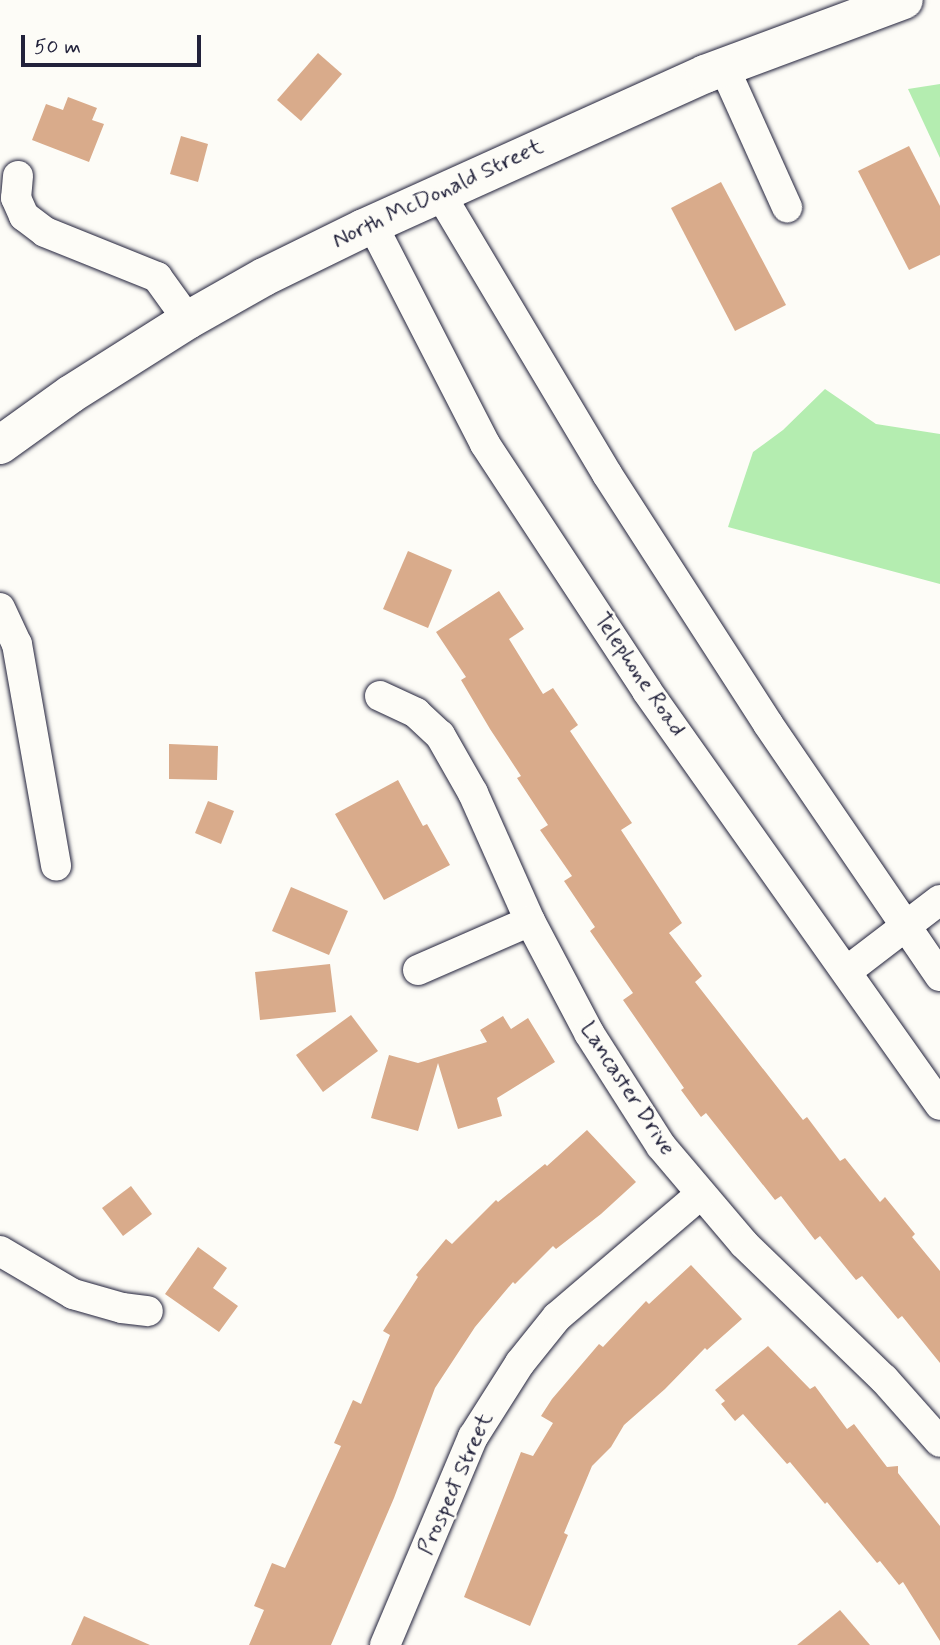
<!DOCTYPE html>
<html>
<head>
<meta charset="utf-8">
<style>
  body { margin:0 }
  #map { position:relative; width:940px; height:1645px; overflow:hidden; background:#fdfcf7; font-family:Mynerve,sans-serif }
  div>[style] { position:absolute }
  .green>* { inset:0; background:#b4edb0 }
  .building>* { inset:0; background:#d9ab8b }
  .roads { filter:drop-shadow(0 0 2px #22223b) drop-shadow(0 0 2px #22223b) }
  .minor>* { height:30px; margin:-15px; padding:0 15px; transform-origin:15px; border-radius:15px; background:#fdfcf7 }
  .major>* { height:38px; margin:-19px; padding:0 19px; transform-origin:19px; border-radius:19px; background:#fdfcf7 }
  span { translate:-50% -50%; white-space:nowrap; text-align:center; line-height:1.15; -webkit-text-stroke:5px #fdfcf7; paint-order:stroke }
  .street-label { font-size:23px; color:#22223b }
  .scale { position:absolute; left:21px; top:35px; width:180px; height:32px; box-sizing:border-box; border:4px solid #22223b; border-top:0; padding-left:9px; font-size:21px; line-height:24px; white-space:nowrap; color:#22223b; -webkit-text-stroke:5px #fdfcf7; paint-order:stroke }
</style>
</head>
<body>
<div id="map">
  <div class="green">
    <div style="clip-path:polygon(940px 84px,940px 158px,908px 89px)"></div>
    <div style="clip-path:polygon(825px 389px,876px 424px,940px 434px,940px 584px,728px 527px,753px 452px,783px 430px)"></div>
  </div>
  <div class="building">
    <div style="clip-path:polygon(318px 53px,342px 74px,301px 121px,277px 100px)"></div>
    <div style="clip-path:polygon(68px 97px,97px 108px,92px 120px,104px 124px,89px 162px,32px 140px,46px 104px,63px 110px)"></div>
    <div style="clip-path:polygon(181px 136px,208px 144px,198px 182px,170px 174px)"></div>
    <div style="clip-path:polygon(909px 146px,940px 206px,940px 255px,909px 270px,858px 171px)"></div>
    <div style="clip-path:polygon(721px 182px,786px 305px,735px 331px,671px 208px)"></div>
    <div style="clip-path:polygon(408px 551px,452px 570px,428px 628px,383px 609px)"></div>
    <div style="clip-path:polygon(499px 591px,524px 629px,509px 639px,543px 694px,553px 688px,578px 725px,570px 731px,632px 823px,621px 830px,682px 923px,669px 933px,702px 976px,695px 982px,803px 1120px,807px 1117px,840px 1161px,845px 1158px,880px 1202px,885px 1197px,915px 1234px,912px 1237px,940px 1271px,940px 1363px,902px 1316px,898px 1319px,862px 1276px,856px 1280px,820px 1236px,815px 1240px,781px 1196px,775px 1200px,706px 1113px,701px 1117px,681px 1090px,684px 1088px,623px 1000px,633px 993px,590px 931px,595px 927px,564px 881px,572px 876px,540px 830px,548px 825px,517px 778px,521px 776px,490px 729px,461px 680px,466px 677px,436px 632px)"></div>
    <div style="clip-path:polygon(169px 744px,218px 746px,217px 780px,169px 779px)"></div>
    <div style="clip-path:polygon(398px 780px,423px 826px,427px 824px,450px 865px,384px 900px,335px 814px)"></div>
    <div style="clip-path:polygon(208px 801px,234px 811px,221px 844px,195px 833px)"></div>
    <div style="clip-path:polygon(291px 887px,348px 911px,329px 955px,272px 931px)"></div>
    <div style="clip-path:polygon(330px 964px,336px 1012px,260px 1020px,255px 972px)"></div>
    <div style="clip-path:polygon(351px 1015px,378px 1051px,323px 1092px,296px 1055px)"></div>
    <div style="clip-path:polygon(503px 1016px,511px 1029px,528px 1018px,555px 1062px,497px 1098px,502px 1116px,458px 1129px,438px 1063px,418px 1131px,371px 1118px,389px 1055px,418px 1063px,487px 1042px,480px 1030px)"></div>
    <div style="clip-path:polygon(587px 1130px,636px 1182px,601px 1214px,556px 1249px,553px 1246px,515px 1284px,513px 1282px,475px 1327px,435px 1388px,394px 1498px,331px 1645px,249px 1645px,264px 1610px,254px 1606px,272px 1563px,285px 1568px,341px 1446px,334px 1443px,353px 1400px,361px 1404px,390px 1335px,383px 1331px,418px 1277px,416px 1275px,446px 1239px,452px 1244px,496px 1200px,498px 1202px,545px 1164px,547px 1166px)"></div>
    <div style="clip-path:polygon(131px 1186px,152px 1214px,123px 1236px,102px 1208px)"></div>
    <div style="clip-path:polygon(198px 1247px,227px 1268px,213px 1288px,238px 1306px,219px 1332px,165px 1294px)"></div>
    <div style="clip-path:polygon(691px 1265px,742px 1319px,707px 1350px,705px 1348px,665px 1389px,624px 1425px,611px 1447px,592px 1466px,564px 1533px,568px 1535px,530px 1626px,464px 1597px,521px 1452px,533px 1456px,553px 1423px,541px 1416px,552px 1399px,599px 1344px,603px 1347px,646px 1301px,649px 1304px)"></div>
    <div style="clip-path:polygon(768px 1346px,810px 1389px,815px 1386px,847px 1429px,854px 1424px,887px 1467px,898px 1466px,898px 1473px,940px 1526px,940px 1641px,903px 1582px,899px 1585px,880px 1561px,877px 1563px,827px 1502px,825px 1504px,790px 1462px,787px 1464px,743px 1414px,735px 1421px,721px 1404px,725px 1401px,715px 1390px)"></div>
    <div style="clip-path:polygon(840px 1610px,870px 1645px,797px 1645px)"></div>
    <div style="clip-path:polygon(84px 1616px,150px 1645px,71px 1645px)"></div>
  </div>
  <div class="roads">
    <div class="minor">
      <div style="left:724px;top:67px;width:154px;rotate:65.8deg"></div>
      <div style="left:18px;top:176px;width:22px;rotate:95deg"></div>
      <div style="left:16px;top:198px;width:20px;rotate:66deg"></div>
      <div style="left:24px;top:216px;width:26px;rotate:37deg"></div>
      <div style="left:45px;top:232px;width:121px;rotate:21.9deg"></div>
      <div style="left:157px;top:277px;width:53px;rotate:54.2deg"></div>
      <div style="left:439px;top:192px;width:328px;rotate:59.2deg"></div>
      <div style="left:607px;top:474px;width:297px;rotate:57.2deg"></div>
      <div style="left:768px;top:724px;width:305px;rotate:55.7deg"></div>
      <div style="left:372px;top:224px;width:247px;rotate:62.8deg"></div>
      <div style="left:485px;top:444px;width:295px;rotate:56.7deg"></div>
      <div style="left:647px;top:691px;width:507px;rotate:54.71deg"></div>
      <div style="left:0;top:608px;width:40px;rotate:65deg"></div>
      <div style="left:17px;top:644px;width:225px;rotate:80deg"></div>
      <div style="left:380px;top:696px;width:40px;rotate:25deg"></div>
      <div style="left:416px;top:713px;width:33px;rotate:43deg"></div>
      <div style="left:440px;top:735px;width:67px;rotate:60.4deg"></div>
      <div style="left:473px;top:793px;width:140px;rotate:66deg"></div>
      <div style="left:530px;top:921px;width:127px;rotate:62.2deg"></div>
      <div style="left:589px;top:1033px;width:134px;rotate:57.5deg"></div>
      <div style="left:661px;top:1146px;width:128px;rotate:49.7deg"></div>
      <div style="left:744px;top:1244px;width:194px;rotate:44deg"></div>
      <div style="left:884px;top:1379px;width:84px;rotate:48.4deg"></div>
      <div style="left:418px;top:970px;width:122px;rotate:-23.6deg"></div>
      <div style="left:847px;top:971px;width:117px;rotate:-37.4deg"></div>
      <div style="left:0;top:1251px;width:85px;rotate:30.5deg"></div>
      <div style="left:73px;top:1294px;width:51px;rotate:15.9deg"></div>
      <div style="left:122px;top:1308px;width:26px;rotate:7deg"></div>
      <div style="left:385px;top:1645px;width:226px;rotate:-67.1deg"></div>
      <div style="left:473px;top:1437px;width:88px;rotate:-57.6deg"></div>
      <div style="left:520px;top:1363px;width:59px;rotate:-51.2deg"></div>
      <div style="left:557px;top:1317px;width:189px;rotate:-40.5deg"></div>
    </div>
    <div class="major">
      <div style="left:0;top:445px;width:87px;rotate:-35.7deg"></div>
      <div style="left:71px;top:394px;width:138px;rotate:-32.3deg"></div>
      <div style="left:188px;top:320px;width:87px;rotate:-29.5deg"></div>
      <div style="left:264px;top:277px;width:111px;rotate:-26.1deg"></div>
      <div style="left:364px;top:228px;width:374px;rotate:-24.3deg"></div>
      <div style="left:705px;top:74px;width:212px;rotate:-20.4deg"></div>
    </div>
  </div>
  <div class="street-label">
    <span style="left:438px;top:194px;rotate:-25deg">North McDonald Street</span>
    <span style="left:639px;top:675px;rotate:56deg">Telephone Road</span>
    <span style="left:627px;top:1089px;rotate:57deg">Lancaster Drive</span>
    <span style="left:456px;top:1484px;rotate:-66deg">Prospect Street</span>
  </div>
  <div class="scale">50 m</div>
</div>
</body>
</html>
